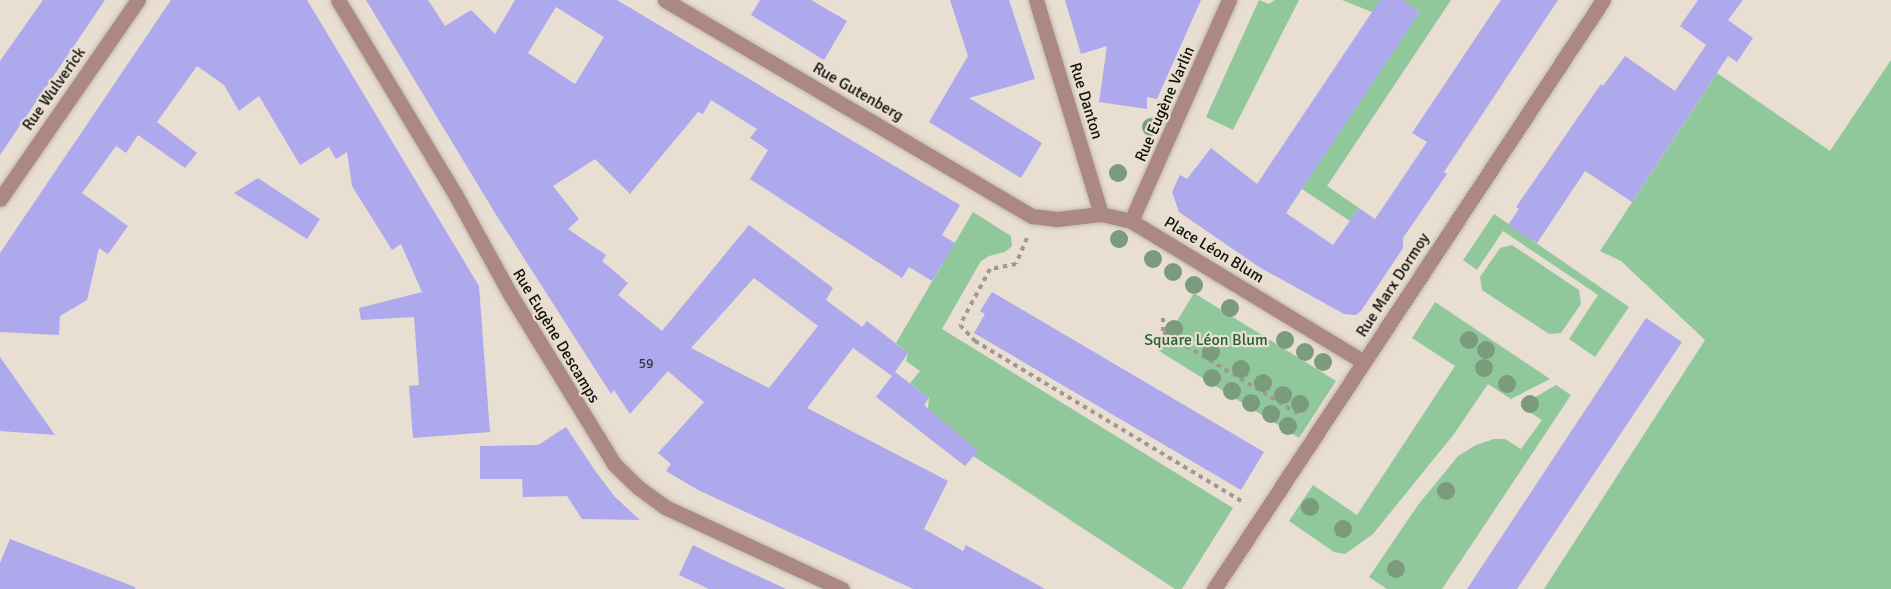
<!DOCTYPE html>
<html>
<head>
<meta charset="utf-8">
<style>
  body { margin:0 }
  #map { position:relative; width:1891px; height:589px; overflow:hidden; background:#e9ded2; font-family:Signika,sans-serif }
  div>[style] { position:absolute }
  .green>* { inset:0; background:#90c79b }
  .building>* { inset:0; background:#aea8ed }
  .path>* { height:4px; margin-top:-2px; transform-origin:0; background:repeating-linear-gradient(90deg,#a1998f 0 4.5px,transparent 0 9px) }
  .roads { filter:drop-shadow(0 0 2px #c2b9ae) drop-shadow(0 0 2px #c2b9ae) }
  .minor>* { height:15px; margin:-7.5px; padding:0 7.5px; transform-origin:7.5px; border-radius:7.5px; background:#ab8881 }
  .trees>* { width:18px; height:18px; margin:-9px; border-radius:50%; background:#7a9b7c }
  span { translate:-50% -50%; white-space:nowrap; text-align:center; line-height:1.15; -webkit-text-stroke:4.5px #e9ded2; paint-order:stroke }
  .number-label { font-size:14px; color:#3a3544 }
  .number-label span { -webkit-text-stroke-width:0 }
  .street-label { font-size:16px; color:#130f0b }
  .park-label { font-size:16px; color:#206435 }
</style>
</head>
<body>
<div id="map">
  <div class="green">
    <div style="clip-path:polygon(1259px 0,1269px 4px,1275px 0,1299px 0,1233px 130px,1206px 117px)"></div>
    <div style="clip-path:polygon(1342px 0,1380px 0,1372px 12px)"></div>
    <div style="clip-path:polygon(1402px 0,1451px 0,1327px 186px,1359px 208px,1350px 221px,1302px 189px,1420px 12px)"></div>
    <div style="clip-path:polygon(1891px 60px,1891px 589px,1544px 589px,1705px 340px,1621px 261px,1600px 251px,1717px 73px,1830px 151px)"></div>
    <div style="clip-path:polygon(973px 212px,1011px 236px,1012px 246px,1005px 252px,989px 256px,981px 261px,942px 329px,1233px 508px,1182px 589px,1175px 589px,964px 450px,928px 409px,929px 398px,910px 383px,920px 371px,906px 361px,908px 353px,896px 343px)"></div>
    <div style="clip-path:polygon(1494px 214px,1629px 307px,1595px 357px,1569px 339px,1598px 295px,1503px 231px,1477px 270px,1463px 260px)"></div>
    <div style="clip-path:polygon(1512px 245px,1579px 290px,1581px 304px,1561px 333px,1549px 334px,1482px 290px,1480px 277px,1500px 248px)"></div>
    <div style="clip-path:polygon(1194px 293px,1336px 381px,1299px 438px,1159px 351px)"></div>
    <div style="clip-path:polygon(1435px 302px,1550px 379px,1511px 399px,1488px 384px,1454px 434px,1373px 534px,1345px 554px,1334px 552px,1289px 521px,1313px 485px,1357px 515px,1455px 366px,1412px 338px)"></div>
    <div style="clip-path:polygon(1556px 385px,1571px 395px,1442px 589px,1387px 589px,1369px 577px,1418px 505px,1458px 456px,1476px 445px,1494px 439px,1505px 439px,1521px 449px,1542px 420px,1520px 406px)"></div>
  </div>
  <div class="building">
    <div style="clip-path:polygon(43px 0,105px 0,0 155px,0 61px)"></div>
    <div style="clip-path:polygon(171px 0,307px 0,479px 286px,490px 432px,413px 438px,409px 386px,419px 385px,414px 317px,361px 320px,359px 308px,422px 292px,401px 244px,392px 250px,352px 186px,347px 152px,336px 159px,329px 147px,300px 165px,259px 96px,239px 111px,224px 85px,197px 66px,157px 122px,197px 153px,185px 168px,138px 135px,126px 153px,116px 146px,82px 193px,128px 226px,108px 254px,99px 248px,87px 300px,60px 316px,59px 335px,0 332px,0 253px)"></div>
    <div style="clip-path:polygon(evenodd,366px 0,428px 0,445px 26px,471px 10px,495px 34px,515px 0,617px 0,960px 205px,942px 235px,955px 243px,932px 281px,909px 267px,902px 278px,750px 179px,768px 150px,750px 138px,757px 129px,711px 100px,703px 114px,698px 112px,630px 194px,595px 159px,553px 186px,579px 219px,568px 229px,606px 255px,602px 261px,628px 283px,618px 295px,662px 331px,749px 225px,833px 288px,826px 300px,862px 327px,867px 321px,908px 353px,893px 375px,895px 372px,929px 398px,924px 405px,978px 451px,965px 466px,876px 397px,892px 376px,853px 348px,807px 408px,948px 481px,924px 529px,963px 551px,966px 545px,1045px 589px,913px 589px,698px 490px,666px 471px,671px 464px,658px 453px,704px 402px,668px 371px,630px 414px,614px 390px,611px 394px,495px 213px,366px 0,556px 7px,604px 37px,575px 84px,528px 53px,556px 7px,366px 0,754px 278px,818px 326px,769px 388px,691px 348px,754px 278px)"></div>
    <div style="clip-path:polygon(760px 0,811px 0,847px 21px,824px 60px,751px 15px)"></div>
    <div style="clip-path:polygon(950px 0,1009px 0,1035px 79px,969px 98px,1042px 143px,1021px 178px,929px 122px,968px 56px)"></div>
    <div style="clip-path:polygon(1065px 0,1201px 0,1157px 99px,1147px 97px,1147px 109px,1099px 102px,1107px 46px,1081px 54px)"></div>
    <div style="clip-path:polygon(1380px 0,1402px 0,1420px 12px,1286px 213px,1333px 245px,1359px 208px,1375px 219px,1427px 142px,1412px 133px,1501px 0,1558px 0,1444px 172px,1447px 174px,1403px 238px,1403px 248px,1361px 311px,1356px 315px,1344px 314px,1259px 267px,1179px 212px,1172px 192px,1180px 175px,1187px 179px,1211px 148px,1257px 184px)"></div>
    <div style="clip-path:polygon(1698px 0,1743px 0,1728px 20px,1753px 38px,1737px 62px,1728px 56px,1632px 202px,1585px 171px,1537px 243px,1508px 225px,1519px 209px,1516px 207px,1601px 84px,1603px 86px,1625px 56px,1675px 91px,1706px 45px,1680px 26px)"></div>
    <div style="clip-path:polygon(258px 178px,320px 219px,307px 239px,234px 193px)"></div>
    <div style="clip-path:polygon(992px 292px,1264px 452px,1241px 490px,974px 333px,985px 314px,980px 311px)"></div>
    <div style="clip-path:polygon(1646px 318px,1682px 342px,1517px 589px,1467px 589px)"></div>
    <div style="clip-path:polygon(0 357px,55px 435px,0 431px)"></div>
    <div style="clip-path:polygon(566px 427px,596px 472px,615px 497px,640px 520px,582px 519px,567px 496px,523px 497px,522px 479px,480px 479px,480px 446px,538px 445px)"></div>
    <div style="clip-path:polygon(10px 539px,135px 587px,135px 589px,0 589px,0 563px)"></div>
    <div style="clip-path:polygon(693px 545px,717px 557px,786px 589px,709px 589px,679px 575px)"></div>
  </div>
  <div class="path">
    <div style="left:1027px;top:238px;width:28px;rotate:113deg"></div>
    <div style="left:1016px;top:264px;width:26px;rotate:169deg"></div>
    <div style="left:990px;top:269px;width:64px;rotate:118.2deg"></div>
    <div style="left:960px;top:325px;width:22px;rotate:47deg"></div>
    <div style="left:975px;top:341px;width:315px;rotate:31deg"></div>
    <div style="left:1163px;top:318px;width:14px;rotate:90deg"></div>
    <div style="left:1163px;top:332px;width:162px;rotate:31.1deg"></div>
  </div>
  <div class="roads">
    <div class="minor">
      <div style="left:338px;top:0;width:227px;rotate:58.9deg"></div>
      <div style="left:455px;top:194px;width:114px;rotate:61.2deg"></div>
      <div style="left:510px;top:294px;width:199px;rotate:58.5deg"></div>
      <div style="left:614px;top:464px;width:35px;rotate:44deg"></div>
      <div style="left:639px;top:488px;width:32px;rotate:36deg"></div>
      <div style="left:665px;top:507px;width:195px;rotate:24.9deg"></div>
      <div style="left:665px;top:0;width:426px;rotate:30.5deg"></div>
      <div style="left:1032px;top:216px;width:25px;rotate:7deg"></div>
      <div style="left:1057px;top:219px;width:44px;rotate:-6.5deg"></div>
      <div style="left:1101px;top:214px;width:31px;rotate:13deg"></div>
      <div style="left:1131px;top:221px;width:272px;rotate:31.2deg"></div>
      <div style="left:1036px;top:0;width:224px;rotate:73.1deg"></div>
      <div style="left:0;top:199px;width:242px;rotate:-55.3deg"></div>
      <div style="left:1131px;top:221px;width:242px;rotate:-66.1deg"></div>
      <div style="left:1214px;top:589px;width:706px;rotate:-56.56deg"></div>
    </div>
  </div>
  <div class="trees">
    <div style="left:1151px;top:127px"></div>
    <div style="left:1118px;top:173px"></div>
    <div style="left:1119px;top:239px"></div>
    <div style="left:1153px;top:259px"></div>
    <div style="left:1173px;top:272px"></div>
    <div style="left:1194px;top:285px"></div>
    <div style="left:1230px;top:308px"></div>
    <div style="left:1174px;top:329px"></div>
    <div style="left:1285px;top:340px"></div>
    <div style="left:1469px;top:340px"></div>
    <div style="left:1486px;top:350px"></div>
    <div style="left:1211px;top:352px"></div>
    <div style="left:1305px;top:352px"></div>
    <div style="left:1323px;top:362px"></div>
    <div style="left:1484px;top:368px"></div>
    <div style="left:1241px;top:369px"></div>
    <div style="left:1212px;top:378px"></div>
    <div style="left:1263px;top:383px"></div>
    <div style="left:1507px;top:384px"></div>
    <div style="left:1232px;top:391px"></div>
    <div style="left:1283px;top:395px"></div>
    <div style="left:1251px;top:403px"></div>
    <div style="left:1300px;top:404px"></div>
    <div style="left:1530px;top:404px"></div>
    <div style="left:1271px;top:414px"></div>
    <div style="left:1288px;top:426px"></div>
    <div style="left:1446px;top:491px"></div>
    <div style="left:1310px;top:507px"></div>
    <div style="left:1343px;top:529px"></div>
    <div style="left:1396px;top:569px"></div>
  </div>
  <div class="number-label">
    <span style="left:646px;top:364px">59</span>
  </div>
  <div class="street-label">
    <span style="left:54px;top:89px;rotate:-55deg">Rue Wulverick</span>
    <span style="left:858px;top:92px;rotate:30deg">Rue Gutenberg</span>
    <span style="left:1086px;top:101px;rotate:73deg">Rue Danton</span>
    <span style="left:1165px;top:104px;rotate:-66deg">Rue Eugène Varlin</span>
    <span style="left:1214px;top:250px;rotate:31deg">Place Léon Blum</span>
    <span style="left:1393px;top:285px;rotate:-57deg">Rue Marx Dormoy</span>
    <span style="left:556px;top:336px;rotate:59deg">Rue Eugène Descamps</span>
  </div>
  <div class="park-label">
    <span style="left:1206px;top:340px">Square Léon Blum</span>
  </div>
</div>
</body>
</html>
